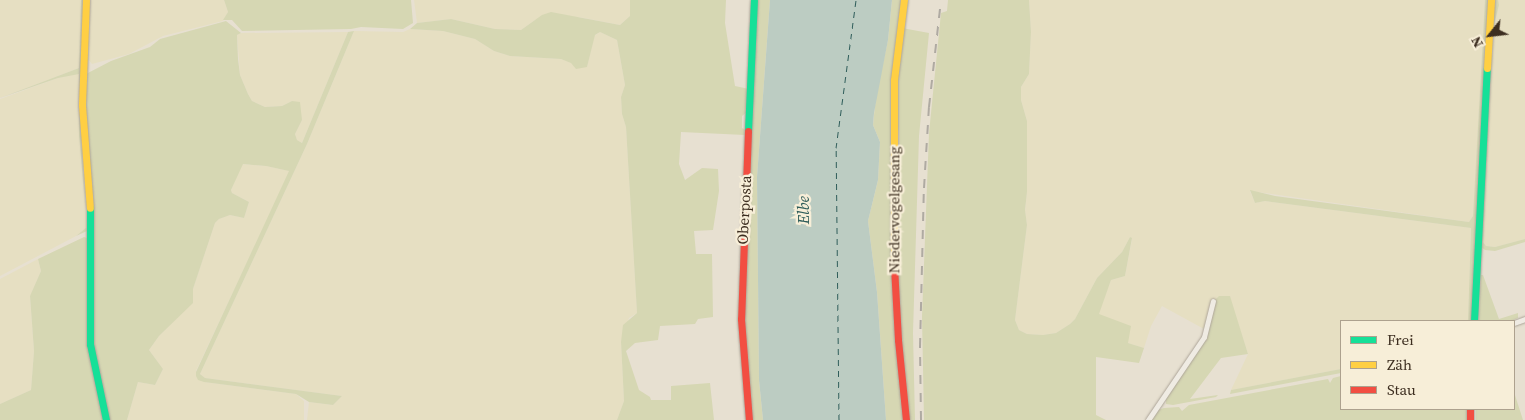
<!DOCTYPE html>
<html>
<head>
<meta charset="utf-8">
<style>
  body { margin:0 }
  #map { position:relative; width:1525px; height:420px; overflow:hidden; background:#e7e0d1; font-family:"Source Serif 4",serif }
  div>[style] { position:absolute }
  .farmland>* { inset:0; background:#e6dfc2 }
  .green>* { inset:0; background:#d6d7b3 }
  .water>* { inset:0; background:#bcccc2 }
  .ferry>* { height:1px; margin-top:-0.5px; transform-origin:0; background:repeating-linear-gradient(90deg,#2f5d5a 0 6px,transparent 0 11px) }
  .roads { filter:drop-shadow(0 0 1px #ada599) drop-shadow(0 0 1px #ada599) }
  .street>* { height:5px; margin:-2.5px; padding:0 2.5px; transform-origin:2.5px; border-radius:2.5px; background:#efebe3 }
  .fast>* { height:7px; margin:-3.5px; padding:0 3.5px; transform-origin:3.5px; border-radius:3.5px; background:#16e098 }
  .slow>* { height:7px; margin:-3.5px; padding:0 3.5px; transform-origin:3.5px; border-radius:3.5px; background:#ffcf43 }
  .jam>* { height:7px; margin:-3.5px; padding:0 3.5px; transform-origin:3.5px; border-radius:3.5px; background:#f24e42 }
  .rail>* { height:2px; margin-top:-1px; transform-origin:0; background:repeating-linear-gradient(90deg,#afaaa2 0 9px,transparent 0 18px) }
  span { translate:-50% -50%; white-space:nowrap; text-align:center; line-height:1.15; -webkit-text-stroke:4.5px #f7eed8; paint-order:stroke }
  .street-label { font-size:15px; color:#3d2e20 }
  .water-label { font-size:16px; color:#2f5d5a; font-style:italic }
  .legend { position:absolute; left:1340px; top:320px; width:175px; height:90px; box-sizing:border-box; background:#f7eed8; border:1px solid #ada18e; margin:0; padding:6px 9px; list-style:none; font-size:15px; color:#3d2e20 }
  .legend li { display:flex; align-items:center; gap:10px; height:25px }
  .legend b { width:25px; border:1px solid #ada18e }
  .north { position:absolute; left:1465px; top:10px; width:50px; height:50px; -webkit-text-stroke:4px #f7eed8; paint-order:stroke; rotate:241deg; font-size:14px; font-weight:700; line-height:20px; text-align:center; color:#3d2e20 }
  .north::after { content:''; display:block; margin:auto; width:18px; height:22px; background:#3d2e20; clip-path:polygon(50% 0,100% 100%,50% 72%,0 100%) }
</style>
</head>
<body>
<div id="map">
  <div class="farmland">
    <div style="clip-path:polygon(0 0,81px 0,79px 68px,0 98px)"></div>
    <div style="clip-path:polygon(89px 0,224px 0,228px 12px,223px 21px,163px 36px,129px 54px,92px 64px,88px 59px)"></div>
    <div style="clip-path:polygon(414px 0,630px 0,630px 16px,620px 25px,579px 17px,535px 20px,521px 30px,495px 29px,451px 19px,417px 23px)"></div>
    <div style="clip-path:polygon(1029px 0,1485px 0,1473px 216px,1469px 222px,1250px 191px,1255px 203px,1265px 201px,1471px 228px,1468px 321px,1341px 321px,1341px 369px,1231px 390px,1248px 354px,1229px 296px,1204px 329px,1162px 306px,1151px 326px,1144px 348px,1128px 343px,1098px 314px,1111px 280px,1125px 276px,1132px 239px,1130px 237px,1122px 252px,1097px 278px,1075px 319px,1070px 324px,1056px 333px,1043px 335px,1027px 334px,1019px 330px,1015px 320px,1027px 225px,1025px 211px,1027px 192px,1027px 121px,1021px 100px,1021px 87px,1029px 74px,1031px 32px)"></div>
    <div style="clip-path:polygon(1498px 0,1525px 0,1525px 239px,1495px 247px,1486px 246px,1483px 242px,1491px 65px)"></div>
    <div style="clip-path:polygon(410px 29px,443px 31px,475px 39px,494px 51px,510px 56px,561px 59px,587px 67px,594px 36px,600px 32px,617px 40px,625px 85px,621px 97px,622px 114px,626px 127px,637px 313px,629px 318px,621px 342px,624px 401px,617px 420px,307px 420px,309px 402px,333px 405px,342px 396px,205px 378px,200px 374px,307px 144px,354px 31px,403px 32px)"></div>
    <div style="clip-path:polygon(348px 32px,302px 143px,297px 140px,295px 134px,302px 120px,292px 101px,282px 106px,265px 107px,252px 101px,248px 94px,240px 75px,237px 35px,241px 33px)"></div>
    <div style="clip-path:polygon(79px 73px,79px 135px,87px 227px,76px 236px,0 276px,0 99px,58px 78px)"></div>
    <div style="clip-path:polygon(242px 164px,266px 166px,290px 171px,196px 371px,204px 382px,296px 394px,304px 401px,304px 420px,127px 420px,138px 382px,155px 385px,163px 369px,149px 350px,159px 336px,192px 303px,193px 289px,215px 223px,219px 219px,230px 215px,244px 218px,249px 202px,232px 193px,231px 190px)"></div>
    <div style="clip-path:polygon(38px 259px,41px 271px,30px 297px,34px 351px,31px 390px,0 404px,0 279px)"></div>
  </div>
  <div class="green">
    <div style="clip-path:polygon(81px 0,83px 0,79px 105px,87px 231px,76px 236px,87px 227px,79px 135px,79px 74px,58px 78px,0 98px,79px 68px)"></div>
    <div style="clip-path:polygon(224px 0,411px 0,413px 23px,403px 29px,361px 27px,351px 29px,242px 31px,232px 20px,223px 20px,228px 12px)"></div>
    <div style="clip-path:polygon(630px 0,726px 0,725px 23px,735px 86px,749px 89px,747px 112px,742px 116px,742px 128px,747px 131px,745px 135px,681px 132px,679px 164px,685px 180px,702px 168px,718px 169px,719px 191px,713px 230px,694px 231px,696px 254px,712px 254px,713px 317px,698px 319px,695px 324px,660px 326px,658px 340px,635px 343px,626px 351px,639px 390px,650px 397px,651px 400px,671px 400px,671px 386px,710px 383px,714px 420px,617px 420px,624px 401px,621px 342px,623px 325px,637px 313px,626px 127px,622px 114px,621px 97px,625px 85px,617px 40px,600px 32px,595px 35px,587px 67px,576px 69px,571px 63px,561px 59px,510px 56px,494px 51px,475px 39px,443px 31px,410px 29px,417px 23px,451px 19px,495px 29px,521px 30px,542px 15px,551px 12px,620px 25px,630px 16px)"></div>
    <div style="clip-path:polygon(755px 0,770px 0,757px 177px,759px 380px,763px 420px,751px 420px,744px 320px,744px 248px)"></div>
    <div style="clip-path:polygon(892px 0,902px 0,893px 64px,891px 244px,895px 341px,904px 420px,886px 420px,877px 292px,868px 221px,878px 180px,880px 142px,873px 125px,876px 96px,888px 40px)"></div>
    <div style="clip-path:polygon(948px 0,1029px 0,1031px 32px,1029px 74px,1021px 87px,1021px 100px,1027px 121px,1027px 192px,1025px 210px,1027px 225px,1015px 320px,1019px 330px,1027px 334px,1043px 335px,1056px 333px,1070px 324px,1075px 319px,1097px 278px,1122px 252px,1130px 237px,1132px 238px,1125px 276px,1111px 280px,1099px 314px,1131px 326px,1128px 343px,1144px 348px,1139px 363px,1096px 357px,1096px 415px,1106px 420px,924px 420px,922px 317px,929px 133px,941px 13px,947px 11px)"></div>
    <div style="clip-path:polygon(1485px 0,1488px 0,1471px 321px,1468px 321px,1471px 228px,1265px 201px,1255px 203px,1250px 190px,1275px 196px,1469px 222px,1473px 216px)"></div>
    <div style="clip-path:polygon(1493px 0,1498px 0,1499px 5px,1493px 29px,1491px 65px,1483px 242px,1486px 246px,1495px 247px,1525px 239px,1525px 242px,1495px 251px,1485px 250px,1480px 246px)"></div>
    <div style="clip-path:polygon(226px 21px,241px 33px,237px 35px,238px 59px,240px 75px,248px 94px,252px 101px,265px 107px,282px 106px,292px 101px,300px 102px,302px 120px,295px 134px,297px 140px,302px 143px,348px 32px,354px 31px,307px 144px,200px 374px,205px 378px,342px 396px,333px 405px,309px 402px,296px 394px,204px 382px,198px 380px,196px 376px,196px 372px,289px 171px,266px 166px,243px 164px,231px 190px,232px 193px,249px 202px,244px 218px,230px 215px,219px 219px,215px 223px,193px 289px,193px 303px,159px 336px,149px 350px,163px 369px,155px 385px,138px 382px,127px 420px,108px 420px,92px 346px,84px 106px,86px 74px,111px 61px,150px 47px,160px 39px)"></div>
    <div style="clip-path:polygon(902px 28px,929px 33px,919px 136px,913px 333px,915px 420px,908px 420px,902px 368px,897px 258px,900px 255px,896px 253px,894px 235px,899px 136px,895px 97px)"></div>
    <div style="clip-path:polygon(84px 237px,87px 238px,89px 314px,105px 420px,0 420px,0 404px,31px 390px,34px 351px,30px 296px,41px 271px,38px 259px)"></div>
    <div style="clip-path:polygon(1481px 275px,1483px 275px,1499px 319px,1518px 313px,1518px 318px,1511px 321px,1479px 321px)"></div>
    <div style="clip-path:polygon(1219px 296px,1230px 296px,1248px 354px,1221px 358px,1190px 399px,1218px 395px,1216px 397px,1173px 405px,1166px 404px,1166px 396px,1206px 338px,1214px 301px)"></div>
    <div style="clip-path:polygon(1341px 369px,1341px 373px,1230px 394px,1231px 390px)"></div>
    <div style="clip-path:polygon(1341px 376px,1341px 409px,1467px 409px,1467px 420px,1150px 420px,1155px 411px,1164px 408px,1179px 407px,1182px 411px,1189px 405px,1328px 379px,1330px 383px,1333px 378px)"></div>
    <div style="clip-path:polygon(1514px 392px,1523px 420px,1476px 420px,1476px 409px,1514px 409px)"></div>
  </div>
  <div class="water">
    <div style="clip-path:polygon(770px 0,892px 0,888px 40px,874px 113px,873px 125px,880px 142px,878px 180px,868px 221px,877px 292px,886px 420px,763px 420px,759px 380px,757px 177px)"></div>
  </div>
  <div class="ferry">
    <div style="left:839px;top:420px;width:272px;rotate:-90.6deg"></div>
    <div style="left:836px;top:148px;width:149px;rotate:-82.3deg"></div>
  </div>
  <div class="roads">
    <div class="street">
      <div style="left:1514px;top:323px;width:12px;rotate:-20deg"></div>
      <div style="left:1148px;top:420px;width:100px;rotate:-56deg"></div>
      <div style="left:1204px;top:337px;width:37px;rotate:-76deg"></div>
    </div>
    <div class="fast">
      <div style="left:748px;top:131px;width:131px;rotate:-87.4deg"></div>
      <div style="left:90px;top:208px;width:136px;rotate:90deg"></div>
      <div style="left:90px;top:344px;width:78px;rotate:78.1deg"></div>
      <div style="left:1474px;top:321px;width:253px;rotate:-87.1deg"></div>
    </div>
    <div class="slow">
      <div style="left:86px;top:0;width:105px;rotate:92.2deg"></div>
      <div style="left:82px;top:105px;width:103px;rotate:85.6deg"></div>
      <div style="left:1487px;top:68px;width:68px;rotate:-86.6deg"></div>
      <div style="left:894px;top:266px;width:186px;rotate:-90deg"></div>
      <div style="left:894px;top:80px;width:81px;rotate:-82.9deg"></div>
    </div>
    <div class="jam">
      <div style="left:748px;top:131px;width:188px;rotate:92.1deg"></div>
      <div style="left:741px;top:319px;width:101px;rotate:85.5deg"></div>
      <div style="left:894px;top:266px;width:74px;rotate:86.9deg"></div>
      <div style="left:898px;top:340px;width:80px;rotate:84.3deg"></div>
      <div style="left:1470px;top:409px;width:11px;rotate:90deg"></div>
    </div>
  </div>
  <div class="rail">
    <div style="left:921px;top:420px;width:73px;rotate:-90.8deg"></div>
    <div style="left:920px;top:347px;width:159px;rotate:-88.6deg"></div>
    <div style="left:924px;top:188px;width:81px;rotate:-86.5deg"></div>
    <div style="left:929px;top:107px;width:108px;rotate:-83.6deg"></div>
  </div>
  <div class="street-label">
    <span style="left:744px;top:210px;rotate:-87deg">Oberposta</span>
    <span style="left:894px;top:210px;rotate:-90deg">Niedervogelgesang</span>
  </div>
  <div class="water-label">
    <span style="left:803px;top:210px;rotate:-90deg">Elbe</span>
  </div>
  <ul class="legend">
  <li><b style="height:6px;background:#16e098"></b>Frei</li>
  <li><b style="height:6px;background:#ffcf43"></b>Zäh</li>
  <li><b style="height:6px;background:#f24e42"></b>Stau</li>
  </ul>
  <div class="north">N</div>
</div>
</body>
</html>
